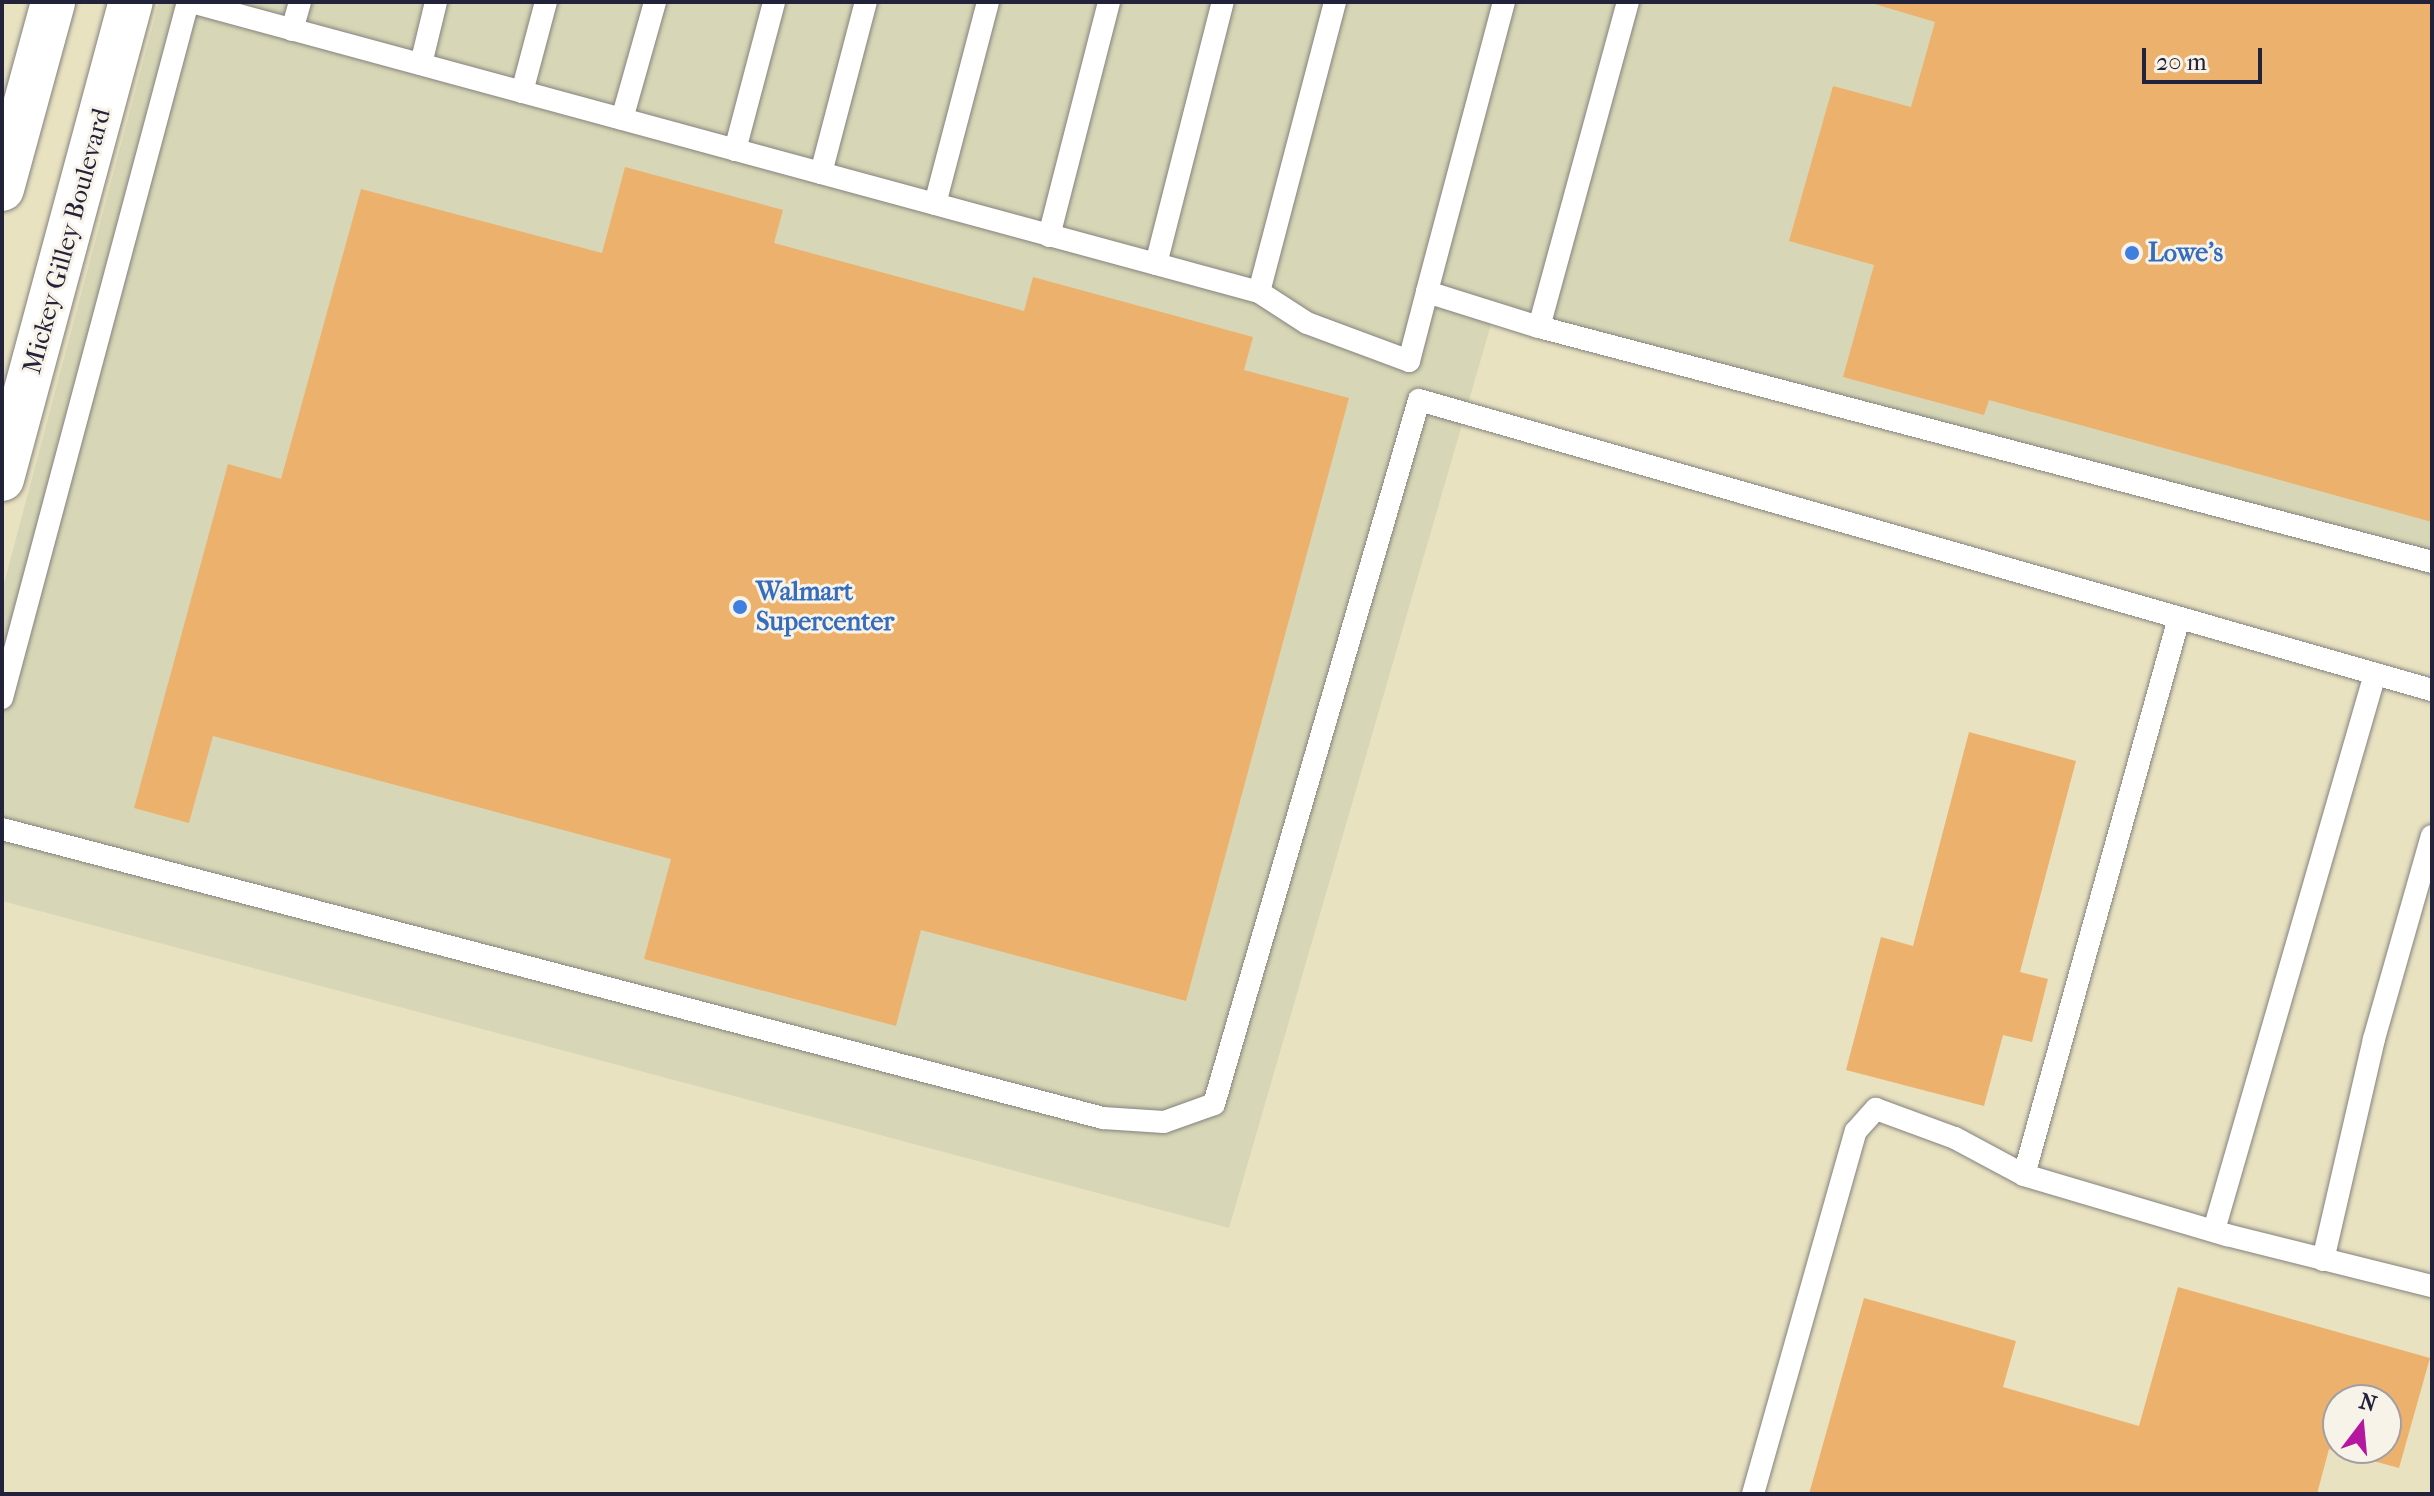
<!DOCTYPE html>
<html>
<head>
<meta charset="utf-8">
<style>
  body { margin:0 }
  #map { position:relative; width:2434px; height:1496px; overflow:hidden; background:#e8e2c1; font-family:"IM FELL French Canon",serif }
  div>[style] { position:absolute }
  .built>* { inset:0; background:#d7d6b6 }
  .building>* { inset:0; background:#ecb26d }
  .roads { filter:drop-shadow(0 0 2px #85827e) drop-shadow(0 0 2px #85827e) }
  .service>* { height:22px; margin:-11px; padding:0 11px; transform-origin:11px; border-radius:11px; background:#fff }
  .tertiary>* { height:44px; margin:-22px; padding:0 22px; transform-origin:22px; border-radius:22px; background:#fff }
  .dots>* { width:22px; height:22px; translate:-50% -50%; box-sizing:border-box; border:4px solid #f7f3e8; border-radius:50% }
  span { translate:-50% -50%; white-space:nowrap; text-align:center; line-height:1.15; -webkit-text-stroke:6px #f7f3e8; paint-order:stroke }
  .street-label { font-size:26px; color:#22223b }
  .shop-label { font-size:26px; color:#366cbe; font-weight:700 }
  .left { translate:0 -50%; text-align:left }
  .frame { position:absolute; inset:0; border:4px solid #22223b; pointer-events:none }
  .north { position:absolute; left:2322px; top:1384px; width:80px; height:80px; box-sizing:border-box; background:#f7f3e8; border:2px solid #a29fa3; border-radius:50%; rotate:16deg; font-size:22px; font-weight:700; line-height:32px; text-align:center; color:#22223b }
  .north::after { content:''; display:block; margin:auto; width:28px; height:36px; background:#b5179e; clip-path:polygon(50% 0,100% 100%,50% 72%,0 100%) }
  .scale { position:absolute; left:2142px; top:48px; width:120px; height:36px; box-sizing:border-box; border:4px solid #22223b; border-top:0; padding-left:10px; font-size:24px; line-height:28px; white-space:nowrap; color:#22223b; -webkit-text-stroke:6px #f7f3e8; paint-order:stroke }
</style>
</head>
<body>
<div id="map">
  <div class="built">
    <div style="clip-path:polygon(159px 2px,2432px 2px,2432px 576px,1492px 321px,1229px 1228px,2px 901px,2px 591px)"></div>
  </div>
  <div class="building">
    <div style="clip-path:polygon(1868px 2px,2432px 2px,2432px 522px,1989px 400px,1984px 415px,1843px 377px,1874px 265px,1789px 241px,1833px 86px,1911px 107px,1935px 22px)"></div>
    <div style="clip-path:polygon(625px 167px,783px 210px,774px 243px,1024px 311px,1033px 277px,1253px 337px,1244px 370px,1349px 398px,1186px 1001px,921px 930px,896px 1026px,644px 959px,671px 859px,213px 736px,189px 823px,134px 808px,228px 464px,281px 479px,361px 189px,602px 253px)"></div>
    <div style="clip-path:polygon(1969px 732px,2076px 761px,2020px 972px,2048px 979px,2032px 1042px,2003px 1035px,1984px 1106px,1846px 1070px,1881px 937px,1913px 946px)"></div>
    <div style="clip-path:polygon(evenodd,2178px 1287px,2430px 1358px,2399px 1468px,2329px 1449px,2317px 1494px,1809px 1494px,1864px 1298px,2016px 1341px,2003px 1387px,2139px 1426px,2178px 1287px,2338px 1400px,2386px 1400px,2386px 1448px,2338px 1448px,2338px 1400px)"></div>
  </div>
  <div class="roads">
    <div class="service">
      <div style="left:191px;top:2px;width:1107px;rotate:15.19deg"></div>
      <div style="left:1259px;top:292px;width:300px;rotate:-75.3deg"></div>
      <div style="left:1504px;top:2px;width:300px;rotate:104.9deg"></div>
      <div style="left:1427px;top:292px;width:117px;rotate:17.4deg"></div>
      <div style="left:1539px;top:327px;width:923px;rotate:14.74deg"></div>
      <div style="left:292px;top:30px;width:29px;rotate:-74deg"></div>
      <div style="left:421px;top:64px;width:64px;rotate:-76.4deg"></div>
      <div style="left:522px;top:92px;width:93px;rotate:-75.1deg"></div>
      <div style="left:622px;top:119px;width:122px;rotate:-74.2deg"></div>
      <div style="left:735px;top:150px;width:153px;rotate:-75.2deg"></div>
      <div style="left:821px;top:173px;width:177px;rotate:-75.3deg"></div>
      <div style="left:935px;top:204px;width:209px;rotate:-75.3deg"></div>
      <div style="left:1049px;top:236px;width:242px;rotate:-75.6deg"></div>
      <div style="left:1156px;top:264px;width:270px;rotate:-75.7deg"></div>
      <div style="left:1259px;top:292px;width:57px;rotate:32.9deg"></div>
      <div style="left:1307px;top:323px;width:109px;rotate:20.4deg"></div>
      <div style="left:1409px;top:361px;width:71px;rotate:-75.4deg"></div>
      <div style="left:1539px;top:327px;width:337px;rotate:-74.7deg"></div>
      <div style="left:2179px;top:618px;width:578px;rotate:105.55deg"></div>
      <div style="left:2024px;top:1175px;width:212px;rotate:16.5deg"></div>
      <div style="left:2227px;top:1235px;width:211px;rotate:14deg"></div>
      <div style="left:2px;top:698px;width:720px;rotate:-75.04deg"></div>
      <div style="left:2px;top:829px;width:1138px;rotate:14.71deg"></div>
      <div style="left:1103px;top:1118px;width:61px;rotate:3.8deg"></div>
      <div style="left:1164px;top:1122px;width:53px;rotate:-19.8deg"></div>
      <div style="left:1214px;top:1104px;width:733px;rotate:-73.76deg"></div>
      <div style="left:1419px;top:400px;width:1054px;rotate:15.98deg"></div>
      <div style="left:2214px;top:1230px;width:579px;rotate:-73.85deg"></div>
      <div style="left:2323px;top:1260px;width:227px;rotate:-77deg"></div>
      <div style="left:2374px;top:1039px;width:211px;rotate:-74.1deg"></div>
      <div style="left:1753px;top:1494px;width:377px;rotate:-74.2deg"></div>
      <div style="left:1856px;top:1131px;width:30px;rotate:-48deg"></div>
      <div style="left:1876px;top:1109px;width:84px;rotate:20.2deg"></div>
      <div style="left:1955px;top:1138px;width:78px;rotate:28.2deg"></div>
    </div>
    <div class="tertiary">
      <div style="left:2px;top:189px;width:194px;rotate:-74.7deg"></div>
      <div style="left:2px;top:479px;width:494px;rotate:-74.9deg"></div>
    </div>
  </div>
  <div class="dots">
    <div style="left:2132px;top:253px;background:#3f7fe0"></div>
    <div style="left:740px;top:607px;background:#3f7fe0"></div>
  </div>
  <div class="street-label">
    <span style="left:67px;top:241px;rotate:-75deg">Mickey Gilley Boulevard</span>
  </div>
  <div class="shop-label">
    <span class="left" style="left:2148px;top:253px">Lowe's</span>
    <span class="left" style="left:756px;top:607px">Walmart<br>Supercenter</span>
  </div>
  <div class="frame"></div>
  <div class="north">N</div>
  <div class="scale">20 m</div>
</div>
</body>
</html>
